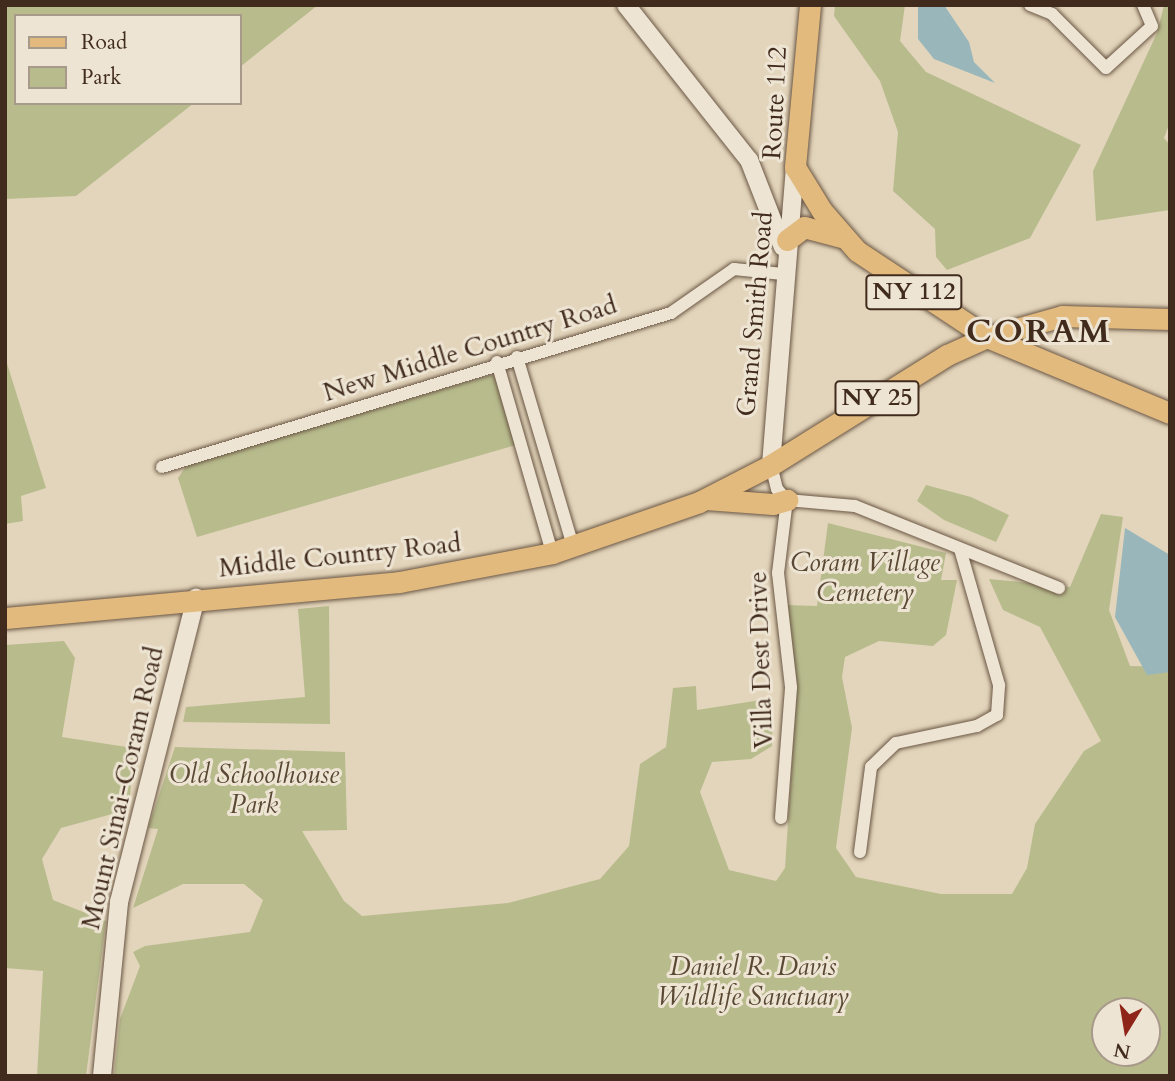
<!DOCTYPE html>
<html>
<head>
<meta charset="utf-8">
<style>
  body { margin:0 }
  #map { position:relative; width:1175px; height:1081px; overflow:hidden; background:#e3d5bb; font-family:Cardo,serif }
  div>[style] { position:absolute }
  .green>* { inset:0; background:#b8bc8d }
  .water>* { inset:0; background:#99b6ba }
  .roads { filter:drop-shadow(0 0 2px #6a5644) drop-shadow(0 0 2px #6a5644) }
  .street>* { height:12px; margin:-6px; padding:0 6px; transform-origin:6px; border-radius:6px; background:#ede4d3 }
  .secondary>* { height:18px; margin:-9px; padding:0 9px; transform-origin:9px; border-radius:9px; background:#ede4d3 }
  .primary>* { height:21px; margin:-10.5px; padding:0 10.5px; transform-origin:10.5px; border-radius:10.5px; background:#e2ba7e }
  span { translate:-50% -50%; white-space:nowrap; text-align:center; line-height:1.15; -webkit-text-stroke:6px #ede4d3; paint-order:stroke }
  .shield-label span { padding:2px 5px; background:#ede4d3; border:2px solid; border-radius:5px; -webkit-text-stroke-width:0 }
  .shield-label { font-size:24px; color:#412b1d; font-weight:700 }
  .street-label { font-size:26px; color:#412b1d }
  .park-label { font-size:26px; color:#594833; font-style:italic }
  .district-label { font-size:33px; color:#412b1d; font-weight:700; letter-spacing:2px }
  .frame { position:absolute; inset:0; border:7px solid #412b1d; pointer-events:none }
  .legend { position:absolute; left:14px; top:14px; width:228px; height:91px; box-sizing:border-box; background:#ede4d3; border:2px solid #a89a8a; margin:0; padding:9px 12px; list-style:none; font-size:21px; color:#412b1d }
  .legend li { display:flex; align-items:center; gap:14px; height:35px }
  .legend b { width:35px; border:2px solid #a89a8a }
  .north { position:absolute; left:1091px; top:997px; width:70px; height:70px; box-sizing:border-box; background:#ede4d3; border:2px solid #a89a8a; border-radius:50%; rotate:191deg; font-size:19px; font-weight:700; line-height:28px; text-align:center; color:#412b1d }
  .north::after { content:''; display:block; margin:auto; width:24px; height:32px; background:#8f2418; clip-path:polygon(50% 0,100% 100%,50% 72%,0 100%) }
</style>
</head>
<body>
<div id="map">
  <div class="green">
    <div style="clip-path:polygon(5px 5px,318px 5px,240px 67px,240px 16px,16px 16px,16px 103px,194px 103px,76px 196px,5px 199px)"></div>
    <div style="clip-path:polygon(835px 5px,905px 5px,900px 41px,926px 72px,1081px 145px,1030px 238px,947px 270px,936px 257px,935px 229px,893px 191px,898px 132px,880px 81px,834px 16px)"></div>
    <div style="clip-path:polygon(1164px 5px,1170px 5px,1170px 122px,1164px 138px,1170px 145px,1170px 210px,1096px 221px,1093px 171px,1157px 33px)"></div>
    <div style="clip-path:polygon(5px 357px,46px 488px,21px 496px,23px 521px,5px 524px)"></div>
    <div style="clip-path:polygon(490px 375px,496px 377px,516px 445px,197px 537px,178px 478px,187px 465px)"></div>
    <div style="clip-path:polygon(926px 485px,971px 497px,1009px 515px,996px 542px,944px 520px,917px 501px)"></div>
    <div style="clip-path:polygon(evenodd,1101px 514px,1123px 517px,1109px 610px,1130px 666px,1170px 667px,1170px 1076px,114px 1076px,120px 1019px,140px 966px,133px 952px,145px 946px,250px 932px,263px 900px,244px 884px,183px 884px,133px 908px,158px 829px,148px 828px,175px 747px,345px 752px,347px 830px,302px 831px,344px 901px,362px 916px,508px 903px,600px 879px,629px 846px,640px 764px,666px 747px,673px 688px,696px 686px,697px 710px,773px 698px,772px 746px,751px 759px,712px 762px,700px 792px,729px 870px,776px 881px,785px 868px,797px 685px,787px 605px,817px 606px,828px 523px,946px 553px,941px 580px,957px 580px,946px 635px,933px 646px,879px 641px,845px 657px,842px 677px,852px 728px,836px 848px,856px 877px,941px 894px,1012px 894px,1027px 868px,1035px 824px,1084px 751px,1101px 741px,1040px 627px,1003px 610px,989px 579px,1070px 587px,1101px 514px,1105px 1011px,1147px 1011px,1147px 1053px,1105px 1053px,1105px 1011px)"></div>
    <div style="clip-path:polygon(329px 606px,330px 724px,183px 722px,186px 707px,305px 697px,298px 609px)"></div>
    <div style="clip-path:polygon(64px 641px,75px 658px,62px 737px,133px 748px,130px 798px,116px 813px,61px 828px,42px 859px,53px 900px,106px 921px,86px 1076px,37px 1076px,43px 971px,5px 968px,5px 645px)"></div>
  </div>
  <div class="water">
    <div style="clip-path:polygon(918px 5px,944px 5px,969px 42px,974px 62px,995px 83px,934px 59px,918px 39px)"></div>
    <div style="clip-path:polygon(1125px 528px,1170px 555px,1170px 672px,1147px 675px,1115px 617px)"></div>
  </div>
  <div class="roads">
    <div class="street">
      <div style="left:1030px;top:5px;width:24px;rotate:22deg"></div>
      <div style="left:1052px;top:14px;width:76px;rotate:45deg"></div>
      <div style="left:1106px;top:68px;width:62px;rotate:-42.4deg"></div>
      <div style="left:1152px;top:26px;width:23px;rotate:-113deg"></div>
      <div style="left:517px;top:357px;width:197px;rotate:73.5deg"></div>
      <div style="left:497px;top:362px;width:199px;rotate:73.9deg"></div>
      <div style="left:771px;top:465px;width:25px;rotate:76deg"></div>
      <div style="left:777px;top:489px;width:15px;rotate:48deg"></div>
      <div style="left:787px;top:500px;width:68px;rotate:5deg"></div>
      <div style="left:855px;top:506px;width:220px;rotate:21.9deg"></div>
      <div style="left:162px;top:467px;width:532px;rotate:-16.83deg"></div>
      <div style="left:671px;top:313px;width:77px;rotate:-34.9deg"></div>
      <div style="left:734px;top:269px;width:49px;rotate:5.8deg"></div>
      <div style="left:781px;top:818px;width:131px;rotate:-85.6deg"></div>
      <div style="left:791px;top:687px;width:115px;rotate:-96.5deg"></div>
      <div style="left:778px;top:573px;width:74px;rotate:-83deg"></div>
      <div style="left:860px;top:852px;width:86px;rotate:-82.6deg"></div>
      <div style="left:871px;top:767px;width:35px;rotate:-44deg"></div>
      <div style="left:896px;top:743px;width:83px;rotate:-11.9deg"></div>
      <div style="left:977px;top:726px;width:23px;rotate:-29deg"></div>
      <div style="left:997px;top:715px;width:30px;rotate:-86deg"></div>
      <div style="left:999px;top:685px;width:141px;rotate:-106deg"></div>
    </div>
    <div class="secondary">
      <div style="left:626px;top:5px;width:198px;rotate:51.6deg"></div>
      <div style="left:749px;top:160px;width:93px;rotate:68.7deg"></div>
      <div style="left:771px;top:465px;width:299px;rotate:-85.4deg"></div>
      <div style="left:102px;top:1076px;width:175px;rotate:-84.4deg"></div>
      <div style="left:119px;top:902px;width:314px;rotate:-75.8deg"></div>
    </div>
    <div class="primary">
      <div style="left:810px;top:5px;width:163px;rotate:95.3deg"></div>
      <div style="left:795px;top:167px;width:52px;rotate:58.5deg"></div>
      <div style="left:822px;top:211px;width:53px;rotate:48.8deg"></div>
      <div style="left:857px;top:251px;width:156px;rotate:33.5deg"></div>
      <div style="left:987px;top:337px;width:198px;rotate:22.6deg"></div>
      <div style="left:787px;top:240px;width:21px;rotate:-37deg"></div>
      <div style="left:804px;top:227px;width:42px;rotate:15deg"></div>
      <div style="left:706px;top:499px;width:67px;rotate:4.3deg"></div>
      <div style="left:773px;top:504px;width:15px;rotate:-16deg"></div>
      <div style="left:5px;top:618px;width:396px;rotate:-5.2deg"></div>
      <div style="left:399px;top:582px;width:156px;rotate:-10.7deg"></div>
      <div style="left:552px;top:553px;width:156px;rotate:-19.1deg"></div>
      <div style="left:699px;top:502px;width:81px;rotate:-27.2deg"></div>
      <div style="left:771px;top:465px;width:208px;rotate:-32deg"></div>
      <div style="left:947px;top:355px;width:44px;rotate:-24.2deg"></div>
      <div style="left:987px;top:337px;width:78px;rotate:-15.6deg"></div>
      <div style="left:1062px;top:316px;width:108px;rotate:1.6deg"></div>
    </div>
  </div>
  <div class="shield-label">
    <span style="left:914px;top:292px">NY 112</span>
    <span style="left:877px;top:398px">NY 25</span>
  </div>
  <div class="street-label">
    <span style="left:775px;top:103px;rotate:-87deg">Route 112</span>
    <span style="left:755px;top:314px;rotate:-85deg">Grand Smith Road</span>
    <span style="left:470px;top:349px;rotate:-17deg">New Middle Country Road</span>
    <span style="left:340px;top:556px;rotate:-6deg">Middle Country Road</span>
    <span style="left:761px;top:660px;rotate:-92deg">Villa Dest Drive</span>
    <span style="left:123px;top:788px;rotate:-77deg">Mount Sinai-Coram Road</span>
  </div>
  <div class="park-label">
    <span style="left:865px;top:578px">Coram Village<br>Cemetery</span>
    <span style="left:254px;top:790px">Old Schoolhouse<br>Park</span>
    <span style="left:753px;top:982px">Daniel R. Davis<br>Wildlife Sanctuary</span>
  </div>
  <div class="district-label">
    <span style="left:1039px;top:332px">CORAM</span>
  </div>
  <div class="frame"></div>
  <ul class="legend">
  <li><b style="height:9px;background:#e2ba7e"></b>Road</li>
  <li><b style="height:19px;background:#b8bc8d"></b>Park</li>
  </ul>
  <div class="north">N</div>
</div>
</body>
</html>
